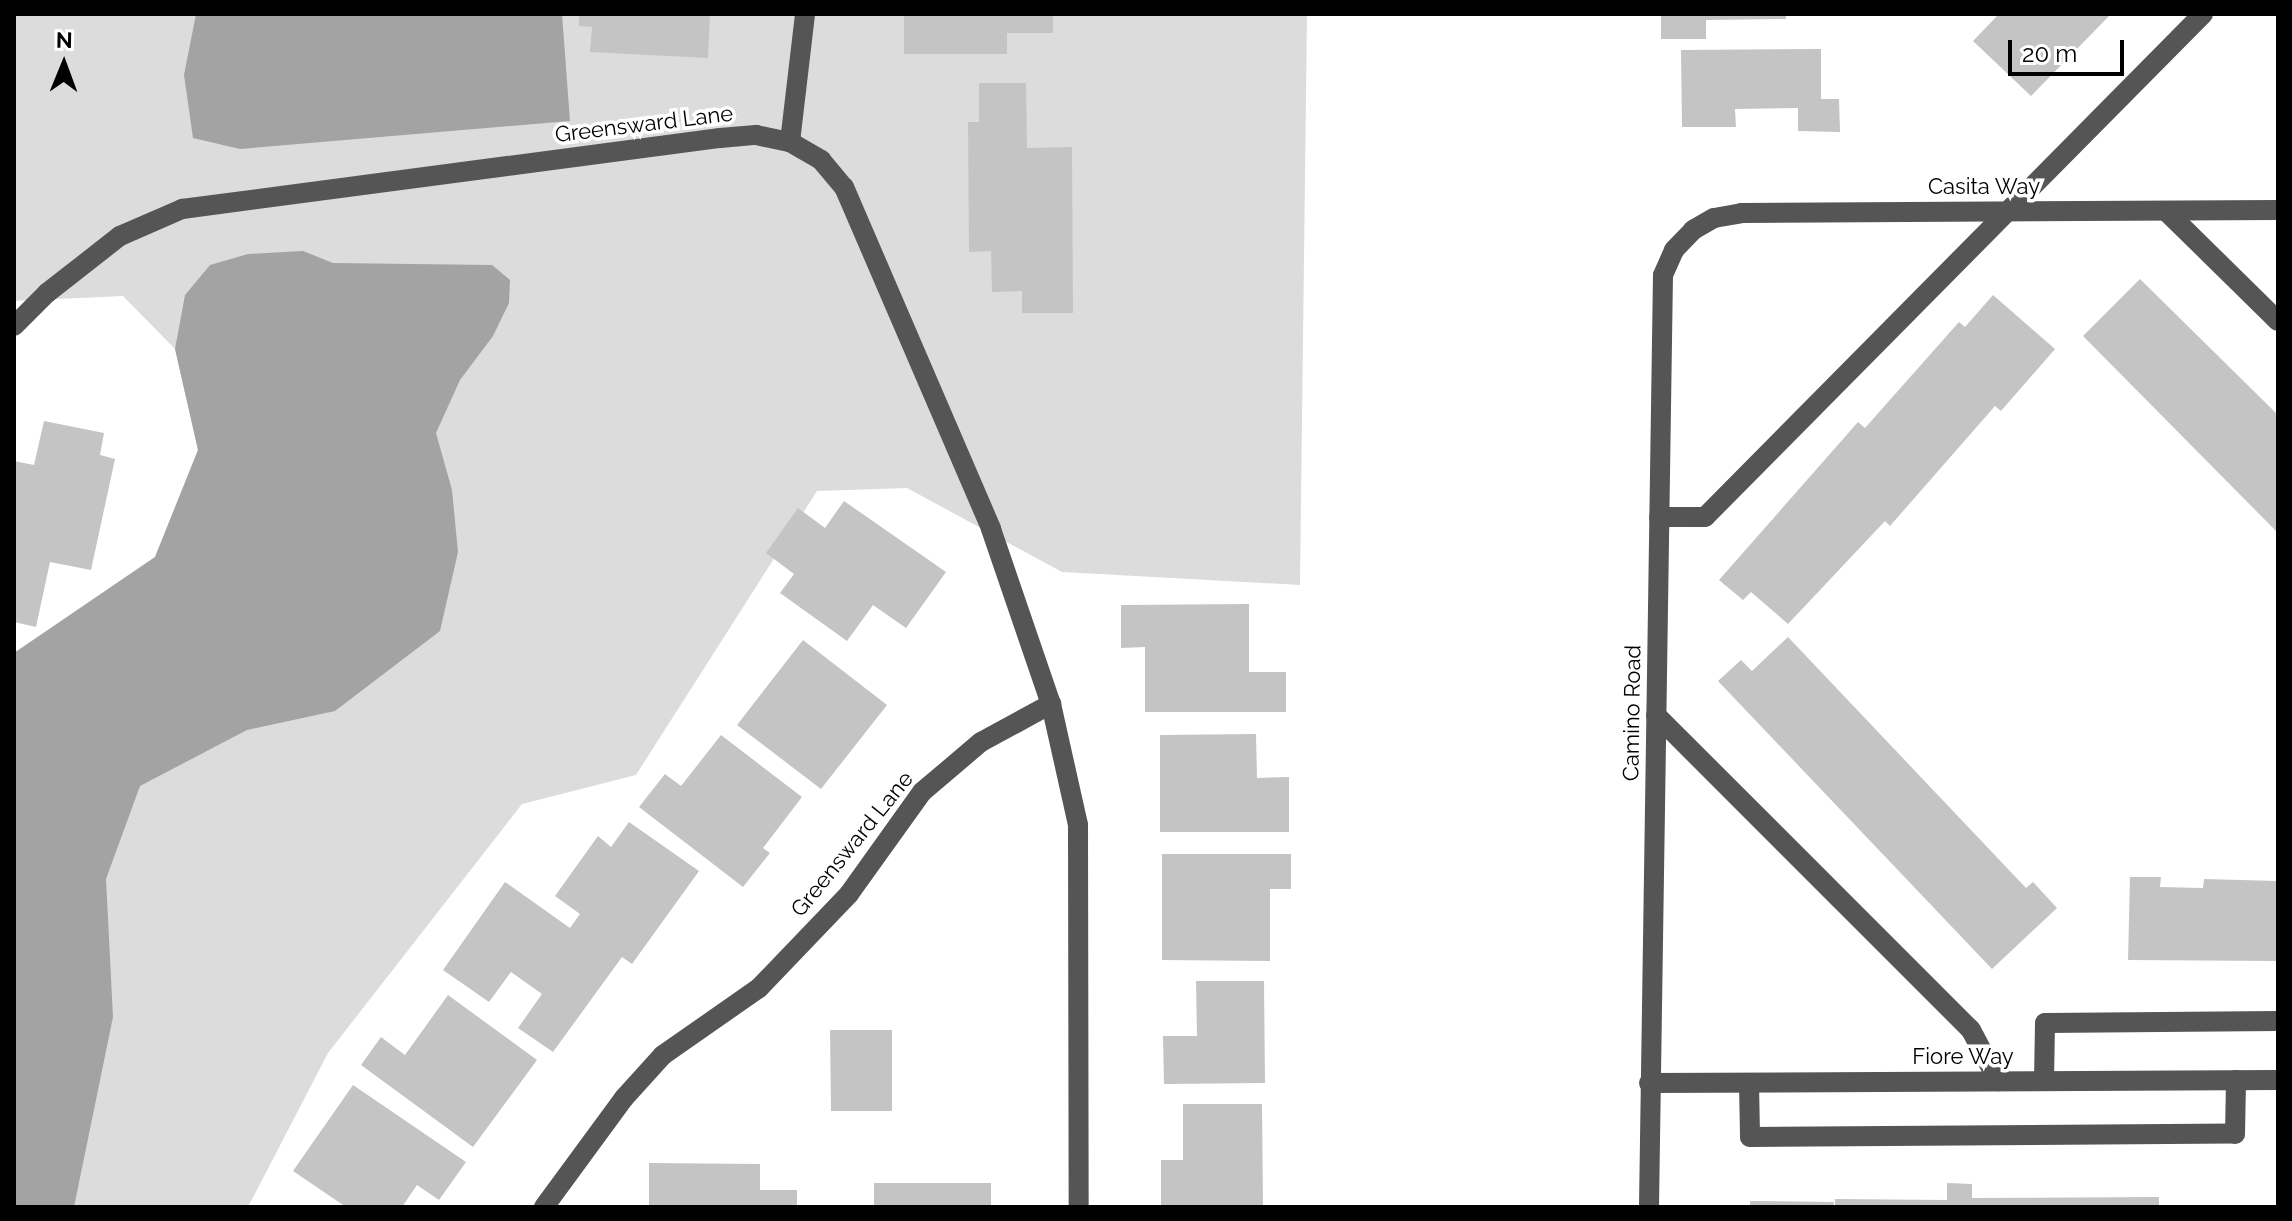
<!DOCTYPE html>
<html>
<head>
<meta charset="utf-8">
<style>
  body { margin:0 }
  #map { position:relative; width:2292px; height:1221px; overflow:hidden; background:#fff; font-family:Raleway,sans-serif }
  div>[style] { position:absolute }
  .green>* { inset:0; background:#dcdcdc }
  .water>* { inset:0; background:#a3a3a3 }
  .building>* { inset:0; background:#c4c4c4 }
  .minor>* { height:20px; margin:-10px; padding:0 10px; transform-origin:10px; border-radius:10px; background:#555 }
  span { translate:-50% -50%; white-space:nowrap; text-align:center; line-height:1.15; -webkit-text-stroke:7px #fff; paint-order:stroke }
  .street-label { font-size:22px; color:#000 }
  .frame { position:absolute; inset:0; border:16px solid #000; pointer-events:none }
  .north { position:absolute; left:24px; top:24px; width:80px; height:80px; -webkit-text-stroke:6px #fff; paint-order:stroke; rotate:1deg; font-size:22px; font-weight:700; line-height:32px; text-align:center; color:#000 }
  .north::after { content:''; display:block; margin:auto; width:28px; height:36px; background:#000; clip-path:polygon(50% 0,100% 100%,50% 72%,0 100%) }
  .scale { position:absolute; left:2008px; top:40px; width:116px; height:36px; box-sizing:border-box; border:4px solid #000; border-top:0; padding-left:10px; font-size:24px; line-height:28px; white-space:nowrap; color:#000; -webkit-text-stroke:6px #fff; paint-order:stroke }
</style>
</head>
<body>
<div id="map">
  <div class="green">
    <div style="clip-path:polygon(14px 14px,1307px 14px,1300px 585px,1062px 572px,907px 488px,817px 491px,636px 775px,522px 804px,328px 1053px,248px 1207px,14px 1207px,14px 653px,155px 557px,198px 450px,175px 349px,123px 296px,14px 301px)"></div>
  </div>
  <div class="water">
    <div style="clip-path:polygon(196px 14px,562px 14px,570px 121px,240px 149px,193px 138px,184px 75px)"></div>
    <div style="clip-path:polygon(303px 251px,333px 263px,492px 265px,510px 280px,509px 303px,493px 336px,460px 380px,436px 433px,452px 490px,458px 552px,440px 631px,335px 711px,247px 730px,140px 786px,106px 879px,113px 1017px,74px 1207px,14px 1207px,14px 653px,155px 557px,198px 450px,175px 349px,185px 295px,210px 265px,248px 254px)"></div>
  </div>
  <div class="building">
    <div style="clip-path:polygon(579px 14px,710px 14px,708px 58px,590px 52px,592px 27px,579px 26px)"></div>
    <div style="clip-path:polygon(904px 14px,1053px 14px,1053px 33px,1007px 33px,1007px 54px,904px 54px)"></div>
    <div style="clip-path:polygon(1661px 14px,1786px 14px,1786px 19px,1706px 20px,1706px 39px,1661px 39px)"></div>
    <div style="clip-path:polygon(1999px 14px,2111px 14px,2031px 96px,1973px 41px)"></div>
    <div style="clip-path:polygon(1821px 49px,1821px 99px,1839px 99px,1840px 132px,1798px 131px,1798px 108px,1735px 109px,1736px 127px,1682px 127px,1681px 50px)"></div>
    <div style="clip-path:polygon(979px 83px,1026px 83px,1027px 148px,1072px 147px,1073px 313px,1022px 313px,1022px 291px,992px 292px,991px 251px,969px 252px,968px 122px,979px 122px)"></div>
    <div style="clip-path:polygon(2140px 279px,2278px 415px,2278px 533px,2083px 336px)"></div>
    <div style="clip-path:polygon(1993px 295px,2055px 349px,2001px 411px,1995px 406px,1890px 526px,1885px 521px,1788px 624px,1751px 592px,1743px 600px,1719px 580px,1858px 422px,1865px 428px,1959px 322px,1965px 327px)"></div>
    <div style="clip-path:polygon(44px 421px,104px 433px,100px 455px,115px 459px,91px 570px,50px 562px,36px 627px,14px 622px,14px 461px,34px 465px)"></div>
    <div style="clip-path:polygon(844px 501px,946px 572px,906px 628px,873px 605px,847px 641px,780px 593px,794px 574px,766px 553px,798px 508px,825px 528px)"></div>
    <div style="clip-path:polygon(1249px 604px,1249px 672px,1286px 672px,1286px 712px,1145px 712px,1145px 647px,1121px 648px,1121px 605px)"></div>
    <div style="clip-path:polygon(1788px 637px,2026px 888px,2033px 882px,2057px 908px,1992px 969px,1718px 681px,1741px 660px,1752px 671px)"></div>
    <div style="clip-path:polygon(803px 640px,887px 705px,821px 789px,737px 725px)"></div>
    <div style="clip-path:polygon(1256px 734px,1257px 778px,1289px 777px,1289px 832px,1160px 832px,1160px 735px)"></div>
    <div style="clip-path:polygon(721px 735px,802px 797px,763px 848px,770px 853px,743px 887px,639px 807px,665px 774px,681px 786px)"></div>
    <div style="clip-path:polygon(629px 822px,699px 871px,632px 964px,622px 957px,553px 1052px,518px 1028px,542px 994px,511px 972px,489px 1002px,443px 970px,505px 882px,570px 928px,580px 914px,555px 896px,598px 836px,611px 847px)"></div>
    <div style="clip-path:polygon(1162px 854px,1291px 854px,1291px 889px,1270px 889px,1270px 961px,1162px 960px)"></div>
    <div style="clip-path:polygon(2130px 877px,2161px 877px,2160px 887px,2203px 888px,2204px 879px,2278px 881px,2278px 961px,2128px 960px)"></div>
    <div style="clip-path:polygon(1196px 981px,1264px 981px,1265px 1083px,1164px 1084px,1163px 1036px,1197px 1036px)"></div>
    <div style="clip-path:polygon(448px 995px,537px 1060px,473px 1147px,361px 1065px,381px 1037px,405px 1055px)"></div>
    <div style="clip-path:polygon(830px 1030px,892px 1030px,892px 1111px,831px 1111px)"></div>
    <div style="clip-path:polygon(353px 1085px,466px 1162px,439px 1200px,417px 1185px,402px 1207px,346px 1207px,293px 1171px)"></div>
    <div style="clip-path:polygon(1183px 1104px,1262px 1104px,1263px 1206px,1161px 1206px,1161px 1160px,1183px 1160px)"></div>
    <div style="clip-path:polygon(649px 1163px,760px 1164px,760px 1190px,797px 1190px,797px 1207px,649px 1207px)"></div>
    <div style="clip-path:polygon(874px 1183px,991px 1183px,991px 1207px,874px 1207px)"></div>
    <div style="clip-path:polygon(1947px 1183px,1972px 1184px,1972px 1198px,2159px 1197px,2159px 1207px,1835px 1207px,1835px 1199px,1947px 1200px)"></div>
    <div style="clip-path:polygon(1750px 1201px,1834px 1202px,1833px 1207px,1750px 1207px)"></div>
  </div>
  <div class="minor">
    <div style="left:790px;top:142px;width:129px;rotate:-83.3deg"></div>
    <div style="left:2166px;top:211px;width:157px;rotate:44.5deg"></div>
    <div style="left:14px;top:326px;width:47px;rotate:-45deg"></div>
    <div style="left:47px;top:293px;width:93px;rotate:-38deg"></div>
    <div style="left:120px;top:236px;width:68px;rotate:-23.5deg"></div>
    <div style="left:182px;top:209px;width:543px;rotate:-7.52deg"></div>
    <div style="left:720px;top:138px;width:36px;rotate:-5deg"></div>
    <div style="left:756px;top:135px;width:35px;rotate:12deg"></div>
    <div style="left:790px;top:142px;width:36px;rotate:30deg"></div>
    <div style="left:821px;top:160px;width:35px;rotate:50deg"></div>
    <div style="left:844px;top:187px;width:372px;rotate:66.7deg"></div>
    <div style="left:991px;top:529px;width:185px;rotate:71.1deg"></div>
    <div style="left:1659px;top:517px;width:46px"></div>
    <div style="left:1705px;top:517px;width:708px;rotate:-45.29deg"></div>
    <div style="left:1656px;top:715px;width:445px;rotate:45deg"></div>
    <div style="left:1971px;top:1030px;width:58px;rotate:62.1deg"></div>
    <div style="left:2044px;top:1081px;width:58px;rotate:-89deg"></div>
    <div style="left:2045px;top:1023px;width:233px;rotate:-0.5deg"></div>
    <div style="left:1649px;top:1083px;width:629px;rotate:-0.27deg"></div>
    <div style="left:1749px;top:1083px;width:54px;rotate:88.9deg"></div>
    <div style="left:1750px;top:1137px;width:485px;rotate:-0.4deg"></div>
    <div style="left:2235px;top:1134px;width:54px;rotate:-88.9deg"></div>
    <div style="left:544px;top:1207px;width:135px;rotate:-53.7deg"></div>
    <div style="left:624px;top:1098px;width:58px;rotate:-47.8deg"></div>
    <div style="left:663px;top:1055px;width:117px;rotate:-34.9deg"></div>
    <div style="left:759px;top:988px;width:130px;rotate:-46.2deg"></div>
    <div style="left:849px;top:894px;width:125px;rotate:-54.4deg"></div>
    <div style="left:922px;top:792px;width:77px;rotate:-40.3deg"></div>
    <div style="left:981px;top:742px;width:80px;rotate:-28.5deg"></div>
    <div style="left:1051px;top:704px;width:124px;rotate:77.4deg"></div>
    <div style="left:1078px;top:825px;width:382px;rotate:89.9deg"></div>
    <div style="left:1649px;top:1207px;width:932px;rotate:-89.14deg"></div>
    <div style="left:1663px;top:275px;width:27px;rotate:-66deg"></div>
    <div style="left:1674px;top:250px;width:28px;rotate:-46deg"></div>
    <div style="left:1693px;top:230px;width:24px;rotate:-30deg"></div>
    <div style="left:1714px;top:218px;width:27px;rotate:-10deg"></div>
    <div style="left:1741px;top:213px;width:537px;rotate:-0.32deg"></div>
  </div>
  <div class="street-label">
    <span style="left:644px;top:124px;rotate:-7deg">Greensward Lane</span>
    <span style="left:1984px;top:187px">Casita Way</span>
    <span style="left:1632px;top:713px;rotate:-89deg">Camino Road</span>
    <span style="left:852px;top:844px;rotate:-51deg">Greensward Lane</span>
    <span style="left:1963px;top:1057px">Fiore Way</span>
  </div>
  <div class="frame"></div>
  <div class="north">N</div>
  <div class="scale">20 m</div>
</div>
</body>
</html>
